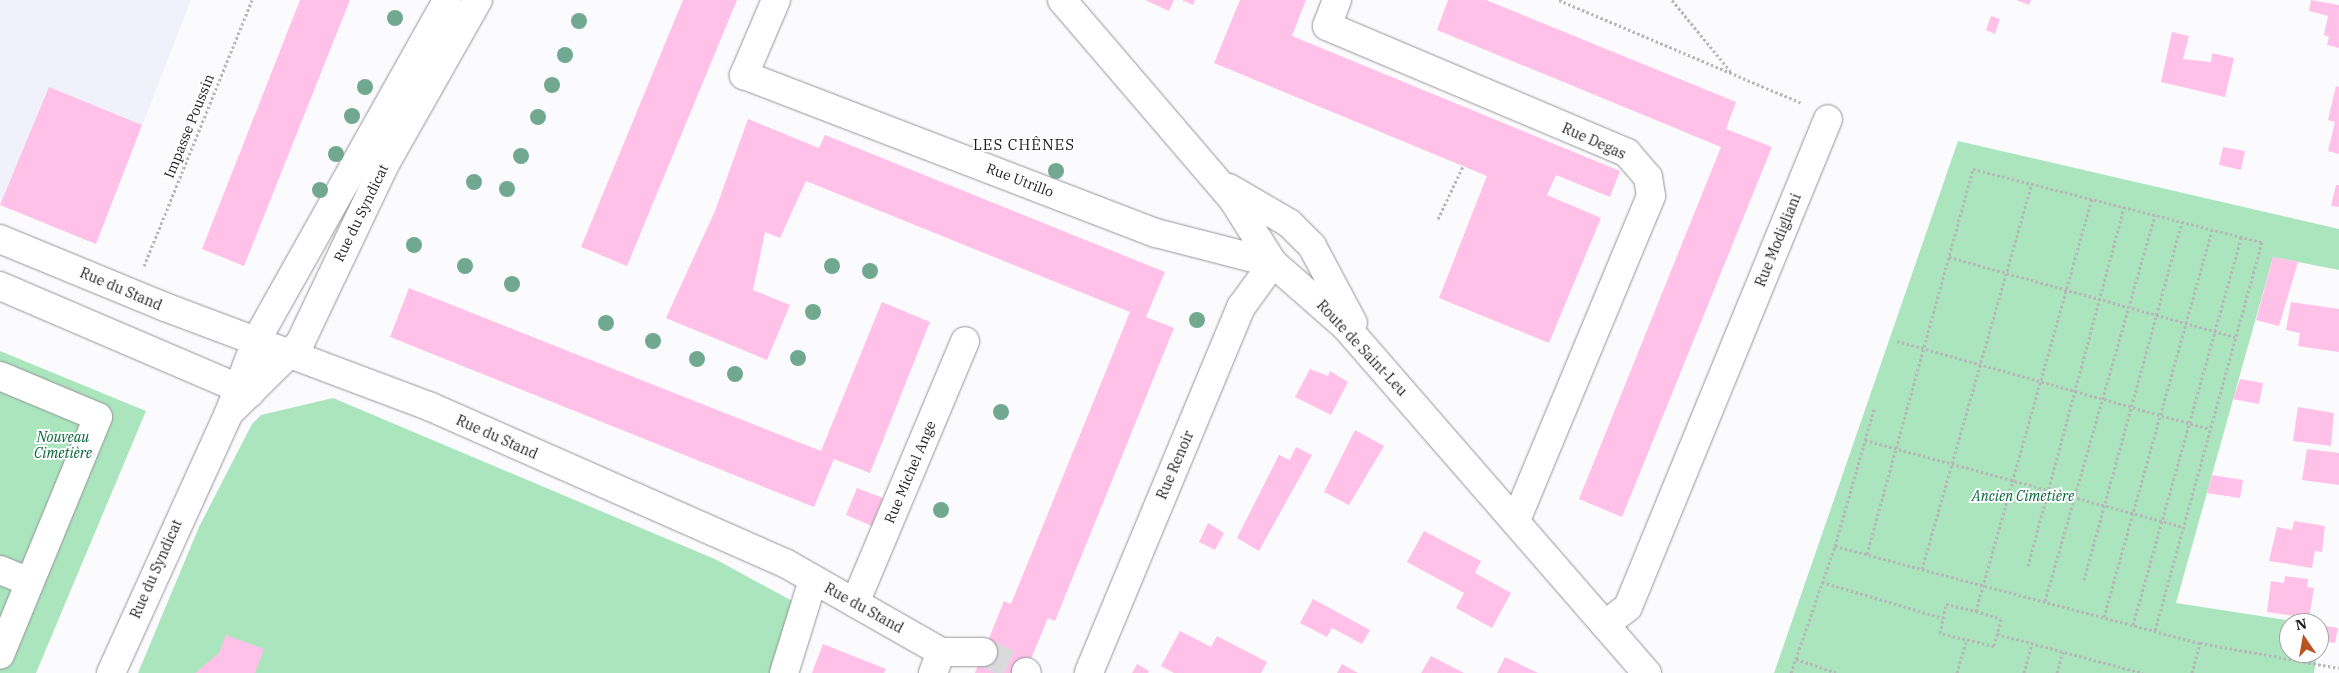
<!DOCTYPE html>
<html>
<head>
<meta charset="utf-8">
<style>
  body { margin:0 }
  #map { position:relative; width:2339px; height:673px; overflow:hidden; background:#fbfbfe; font-family:"IBM Plex Serif",serif }
  div>[style] { position:absolute }
  .built>* { inset:0; background:#f1f1fc }
  .green>* { inset:0; background:#aae5bd }
  .building>* { inset:0; background:#ffc1e8 }
  .minor-tunnel>* { height:28px; margin-top:-14px; transform-origin:0; background:repeating-linear-gradient(90deg,#dadadc 0 28px,transparent 0 42px) }
  .path>* { height:3px; margin-top:-1.5px; transform-origin:0; background:repeating-linear-gradient(90deg,#b7b7b9 0 2.5px,transparent 0 5px) }
  .roads { filter:drop-shadow(0 0 1px #949498) drop-shadow(0 0 1px #949498) }
  .minor>* { height:28px; margin:-14px; padding:0 14px; transform-origin:14px; border-radius:14px; background:#fff }
  .trees>* { width:16px; height:16px; margin:-8px; border-radius:50%; background:#71a890 }
  span { translate:-50% -50%; white-space:nowrap; text-align:center; line-height:1.15; -webkit-text-stroke:4px #fff; paint-order:stroke }
  .street-label { font-size:14px; color:#1c1c1d }
  .park-label { font-size:14px; color:#006436; font-style:italic }
  .neighbourhood-label { font-size:15px; color:#1c1c1d; letter-spacing:1px }
  .north { position:absolute; left:2279px; top:613px; width:50px; height:50px; box-sizing:border-box; background:#fff; border:1px solid #a4a4a5; border-radius:50%; rotate:348deg; font-size:14px; font-weight:700; line-height:20px; text-align:center; color:#1c1c1d }
  .north::after { content:''; display:block; margin:auto; width:18px; height:22px; background:#b85323; clip-path:polygon(50% 0,100% 100%,50% 72%,0 100%) }
</style>
</head>
<body>
<div id="map">
  <div class="built">
    <div style="clip-path:polygon(0 0,191px 0,96px 244px,0 205px)"></div>
  </div>
  <div class="green">
    <div style="clip-path:polygon(1958px 141px,2339px 229px,2339px 270px,2273px 257px,2176px 603px,2305px 623px,2289px 623px,2289px 653px,2317px 653px,2314px 673px,1774px 673px)"></div>
    <div style="clip-path:polygon(0 351px,146px 411px,36px 673px,0 673px)"></div>
    <div style="clip-path:polygon(333px 398px,717px 560px,794px 602px,771px 673px,138px 673px,199px 527px,252px 424px,261px 415px)"></div>
  </div>
  <div class="building">
    <div style="clip-path:polygon(300px 0,350px 0,244px 266px,202px 249px)"></div>
    <div style="clip-path:polygon(683px 0,737px 0,627px 266px,581px 247px)"></div>
    <div style="clip-path:polygon(1145px 0,1174px 0,1169px 11px)"></div>
    <div style="clip-path:polygon(1182px 0,1195px 0,1193px 5px)"></div>
    <div style="clip-path:polygon(1240px 0,1306px 0,1292px 36px,1620px 171px,1610px 197px,1556px 175px,1547px 195px,1601px 218px,1549px 343px,1439px 298px,1487px 176px,1214px 63px)"></div>
    <div style="clip-path:polygon(1448px 0,1486px 0,1736px 102px,1726px 129px,1772px 147px,1622px 517px,1579px 499px,1721px 147px,1437px 30px)"></div>
    <div style="clip-path:polygon(2016px 0,2031px 0,2029px 5px)"></div>
    <div style="clip-path:polygon(2311px 0,2339px 5px,2339px 48px,2327px 45px,2329px 37px,2324px 35px,2328px 16px,2309px 11px)"></div>
    <div style="clip-path:polygon(1991px 16px,2000px 19px,1995px 34px,1986px 30px)"></div>
    <div style="clip-path:polygon(2172px 32px,2189px 36px,2183px 59px,2211px 62px,2212px 53px,2234px 58px,2225px 97px,2161px 82px)"></div>
    <div style="clip-path:polygon(2336px 86px,2339px 87px,2339px 154px,2328px 151px,2335px 122px,2328px 120px)"></div>
    <div style="clip-path:polygon(49px 87px,142px 125px,96px 244px,0 205px)"></div>
    <div style="clip-path:polygon(748px 119px,819px 148px,825px 135px,1165px 272px,1146px 317px,1174px 328px,1055px 621px,1048px 618px,1025px 673px,975px 673px,1004px 601px,1011px 604px,1130px 312px,806px 181px,780px 238px,765px 232px,753px 290px,790px 305px,767px 360px,666px 318px,715px 211px)"></div>
    <div style="clip-path:polygon(2223px 147px,2245px 151px,2241px 170px,2219px 165px)"></div>
    <div style="clip-path:polygon(2336px 185px,2339px 185px,2339px 207px,2331px 206px)"></div>
    <div style="clip-path:polygon(2273px 257px,2298px 262px,2279px 326px,2256px 320px)"></div>
    <div style="clip-path:polygon(409px 288px,821px 451px,882px 302px,930px 322px,870px 473px,834px 459px,814px 507px,390px 337px)"></div>
    <div style="clip-path:polygon(2291px 302px,2339px 309px,2339px 352px,2298px 346px,2300px 333px,2286px 330px)"></div>
    <div style="clip-path:polygon(1310px 369px,1328px 376px,1330px 371px,1348px 382px,1331px 415px,1295px 397px)"></div>
    <div style="clip-path:polygon(2240px 379px,2263px 383px,2259px 404px,2233px 399px)"></div>
    <div style="clip-path:polygon(2298px 407px,2334px 413px,2331px 446px,2293px 441px)"></div>
    <div style="clip-path:polygon(1355px 430px,1384px 446px,1349px 505px,1324px 492px)"></div>
    <div style="clip-path:polygon(1296px 447px,1312px 455px,1259px 551px,1237px 538px,1279px 455px,1290px 460px)"></div>
    <div style="clip-path:polygon(2307px 449px,2339px 453px,2339px 485px,2302px 480px)"></div>
    <div style="clip-path:polygon(2212px 475px,2243px 480px,2240px 498px,2207px 493px)"></div>
    <div style="clip-path:polygon(857px 488px,883px 498px,872px 526px,846px 515px)"></div>
    <div style="clip-path:polygon(2294px 521px,2325px 526px,2322px 552px,2315px 551px,2312px 568px,2269px 561px,2277px 527px,2292px 530px)"></div>
    <div style="clip-path:polygon(1208px 523px,1224px 533px,1215px 550px,1199px 542px)"></div>
    <div style="clip-path:polygon(1424px 531px,1481px 561px,1475px 573px,1511px 593px,1492px 628px,1456px 608px,1464px 593px,1407px 562px)"></div>
    <div style="clip-path:polygon(2285px 576px,2308px 579px,2307px 587px,2314px 588px,2309px 618px,2267px 612px,2271px 581px,2284px 583px)"></div>
    <div style="clip-path:polygon(1313px 599px,1370px 630px,1362px 644px,1332px 628px,1327px 637px,1300px 623px)"></div>
    <div style="clip-path:polygon(2319px 625px,2338px 628px,2335px 643px,2319px 641px)"></div>
    <div style="clip-path:polygon(1180px 631px,1211px 647px,1217px 636px,1267px 662px,1261px 673px,1174px 673px,1161px 666px)"></div>
    <div style="clip-path:polygon(226px 635px,264px 649px,255px 673px,195px 673px,219px 653px)"></div>
    <div style="clip-path:polygon(823px 644px,886px 669px,884px 673px,812px 673px)"></div>
    <div style="clip-path:polygon(1431px 656px,1464px 673px,1421px 673px)"></div>
    <div style="clip-path:polygon(1505px 657px,1538px 673px,1497px 673px)"></div>
    <div style="clip-path:polygon(1137px 664px,1149px 671px,1148px 673px,1132px 673px)"></div>
    <div style="clip-path:polygon(1342px 664px,1358px 673px,1337px 673px)"></div>
  </div>
  <div class="minor-tunnel">
    <div style="left:983px;top:652px;width:47px;rotate:24.9deg"></div>
  </div>
  <div class="path">
    <div style="left:1559px;top:0;width:264px;rotate:23deg"></div>
    <div style="left:1672px;top:0;width:94px;rotate:50.6deg"></div>
    <div style="left:1438px;top:219px;width:59px;rotate:-64.7deg"></div>
    <div style="left:1949px;top:257px;width:297px;rotate:15.6deg"></div>
    <div style="left:144px;top:266px;width:287px;rotate:-67.9deg"></div>
    <div style="left:1897px;top:341px;width:325px;rotate:15.7deg"></div>
    <div style="left:1874px;top:409px;width:142px;rotate:105.9deg"></div>
    <div style="left:1835px;top:546px;width:378px;rotate:14.9deg"></div>
    <div style="left:2200px;top:643px;width:141px;rotate:10.2deg"></div>
    <div style="left:1865px;top:440px;width:329px;rotate:15.3deg"></div>
    <div style="left:1867px;top:554px;width:399px;rotate:-74.6deg"></div>
    <div style="left:1973px;top:169px;width:298px;rotate:14.2deg"></div>
    <div style="left:2262px;top:242px;width:403px;rotate:105.4deg"></div>
    <div style="left:2028px;top:566px;width:372px;rotate:-75deg"></div>
    <div style="left:1922px;top:569px;width:400px;rotate:-74.1deg"></div>
    <div style="left:2084px;top:580px;width:371px;rotate:-74.7deg"></div>
    <div style="left:1822px;top:582px;width:126px;rotate:16.6deg"></div>
    <div style="left:2045px;top:601px;width:401px;rotate:-74.1deg"></div>
    <div style="left:1976px;top:611px;width:26px;rotate:18deg"></div>
    <div style="left:2001px;top:619px;width:28px;rotate:105deg"></div>
    <div style="left:1994px;top:646px;width:56px;rotate:-166.5deg"></div>
    <div style="left:1940px;top:633px;width:30px;rotate:-78deg"></div>
    <div style="left:1946px;top:604px;width:31px;rotate:13deg"></div>
    <div style="left:1976px;top:611px;width:428px;rotate:-74.3deg"></div>
    <div style="left:2104px;top:617px;width:402px;rotate:-74.4deg"></div>
    <div style="left:2133px;top:625px;width:403px;rotate:-74.4deg"></div>
    <div style="left:1997px;top:634px;width:151px;rotate:15deg"></div>
    <div style="left:1796px;top:659px;width:43px;rotate:18.9deg"></div>
    <div style="left:1791px;top:673px;width:134px;rotate:-70.9deg"></div>
    <div style="left:1957px;top:673px;width:32px;rotate:-74deg"></div>
    <div style="left:2024px;top:673px;width:31px;rotate:-75deg"></div>
    <div style="left:2057px;top:673px;width:22px;rotate:-74deg"></div>
    <div style="left:2192px;top:673px;width:31px;rotate:-75deg"></div>
  </div>
  <div class="roads">
    <div class="minor">
      <div style="left:776px;top:0;width:82px;rotate:113.1deg"></div>
      <div style="left:744px;top:75px;width:441px;rotate:21deg"></div>
      <div style="left:1156px;top:233px;width:121px;rotate:14.4deg"></div>
      <div style="left:1273px;top:263px;width:54px;rotate:126deg"></div>
      <div style="left:1241px;top:307px;width:396px;rotate:112.6deg"></div>
      <div style="left:1062px;top:0;width:261px;rotate:49.4deg"></div>
      <div style="left:1232px;top:198px;width:77px;rotate:57.8deg"></div>
      <div style="left:1273px;top:263px;width:97px;rotate:41.2deg"></div>
      <div style="left:1346px;top:327px;width:459px;rotate:49deg"></div>
      <div style="left:1337px;top:0;width:28px;rotate:111deg"></div>
      <div style="left:1327px;top:26px;width:326px;rotate:22.9deg"></div>
      <div style="left:1627px;top:153px;width:32px;rotate:49deg"></div>
      <div style="left:1648px;top:177px;width:19px;rotate:81deg"></div>
      <div style="left:1651px;top:196px;width:352px;rotate:112.6deg"></div>
      <div style="left:1229px;top:188px;width:69px;rotate:30.3deg"></div>
      <div style="left:1289px;top:223px;width:33px;rotate:45deg"></div>
      <div style="left:1312px;top:246px;width:87px;rotate:62deg"></div>
      <div style="left:0;top:239px;width:178px;rotate:22.4deg"></div>
      <div style="left:165px;top:307px;width:284px;rotate:20.6deg"></div>
      <div style="left:431px;top:407px;width:387px;rotate:23.8deg"></div>
      <div style="left:785px;top:563px;width:180px;rotate:29.7deg"></div>
      <div style="left:941px;top:652px;width:42px"></div>
      <div style="left:0;top:286px;width:272px;rotate:23.2deg"></div>
      <div style="left:0;top:376px;width:106px;rotate:22.7deg"></div>
      <div style="left:98px;top:417px;width:257px;rotate:112.4deg"></div>
      <div style="left:234px;top:408px;width:93px;rotate:-44.6deg"></div>
      <div style="left:300px;top:343px;width:196px;rotate:-64.6deg"></div>
      <div style="left:384px;top:166px;width:191px;rotate:-60.5deg"></div>
      <div style="left:0;top:570px;width:32px;rotate:22deg"></div>
      <div style="left:855px;top:603px;width:284px;rotate:-67.2deg"></div>
      <div style="left:1605px;top:625px;width:29px;rotate:-38deg"></div>
      <div style="left:1628px;top:607px;width:527px;rotate:-67.71deg"></div>
      <div style="left:1026px;top:672px;width:1px;rotate:45deg"></div>
      <div style="left:111px;top:673px;width:286px;rotate:-65.6deg"></div>
      <div style="left:229px;top:413px;width:77px;rotate:-69.4deg"></div>
      <div style="left:256px;top:341px;width:391px;rotate:-60.7deg"></div>
      <div style="left:784px;top:673px;width:97px;rotate:-72.7deg"></div>
      <div style="left:933px;top:673px;width:22px;rotate:-69deg"></div>
    </div>
  </div>
  <div class="trees">
    <div style="left:395px;top:18px"></div>
    <div style="left:579px;top:21px"></div>
    <div style="left:565px;top:55px"></div>
    <div style="left:552px;top:85px"></div>
    <div style="left:365px;top:87px"></div>
    <div style="left:352px;top:116px"></div>
    <div style="left:538px;top:117px"></div>
    <div style="left:336px;top:154px"></div>
    <div style="left:521px;top:156px"></div>
    <div style="left:1056px;top:171px"></div>
    <div style="left:474px;top:182px"></div>
    <div style="left:507px;top:189px"></div>
    <div style="left:320px;top:190px"></div>
    <div style="left:414px;top:245px"></div>
    <div style="left:465px;top:266px"></div>
    <div style="left:832px;top:266px"></div>
    <div style="left:870px;top:271px"></div>
    <div style="left:512px;top:284px"></div>
    <div style="left:813px;top:312px"></div>
    <div style="left:1197px;top:320px"></div>
    <div style="left:606px;top:323px"></div>
    <div style="left:653px;top:341px"></div>
    <div style="left:798px;top:358px"></div>
    <div style="left:697px;top:359px"></div>
    <div style="left:735px;top:374px"></div>
    <div style="left:1001px;top:412px"></div>
    <div style="left:941px;top:510px"></div>
  </div>
  <div class="street-label">
    <span style="left:189px;top:126px;rotate:-68deg">Impasse Poussin</span>
    <span style="left:1594px;top:141px;rotate:24deg">Rue Degas</span>
    <span style="left:1020px;top:180px;rotate:21deg">Rue Utrillo</span>
    <span style="left:361px;top:213px;rotate:-64deg">Rue du Syndicat</span>
    <span style="left:1778px;top:240px;rotate:-68deg">Rue Modigliani</span>
    <span style="left:121px;top:289px;rotate:23deg">Rue du Stand</span>
    <span style="left:1362px;top:348px;rotate:47deg">Route de Saint-Leu</span>
    <span style="left:497px;top:437px;rotate:24deg">Rue du Stand</span>
    <span style="left:1175px;top:465px;rotate:-67deg">Rue Renoir</span>
    <span style="left:910px;top:472px;rotate:-67deg">Rue Michel Ange</span>
    <span style="left:156px;top:569px;rotate:-66deg">Rue du Syndicat</span>
    <span style="left:864px;top:608px;rotate:29deg">Rue du Stand</span>
  </div>
  <div class="park-label">
    <span style="left:63px;top:445px">Nouveau<br>Cimetière</span>
    <span style="left:2023px;top:496px">Ancien Cimetière</span>
  </div>
  <div class="neighbourhood-label">
    <span style="left:1024px;top:145px">LES CHÊNES</span>
  </div>
  <div class="north">N</div>
</div>
</body>
</html>
